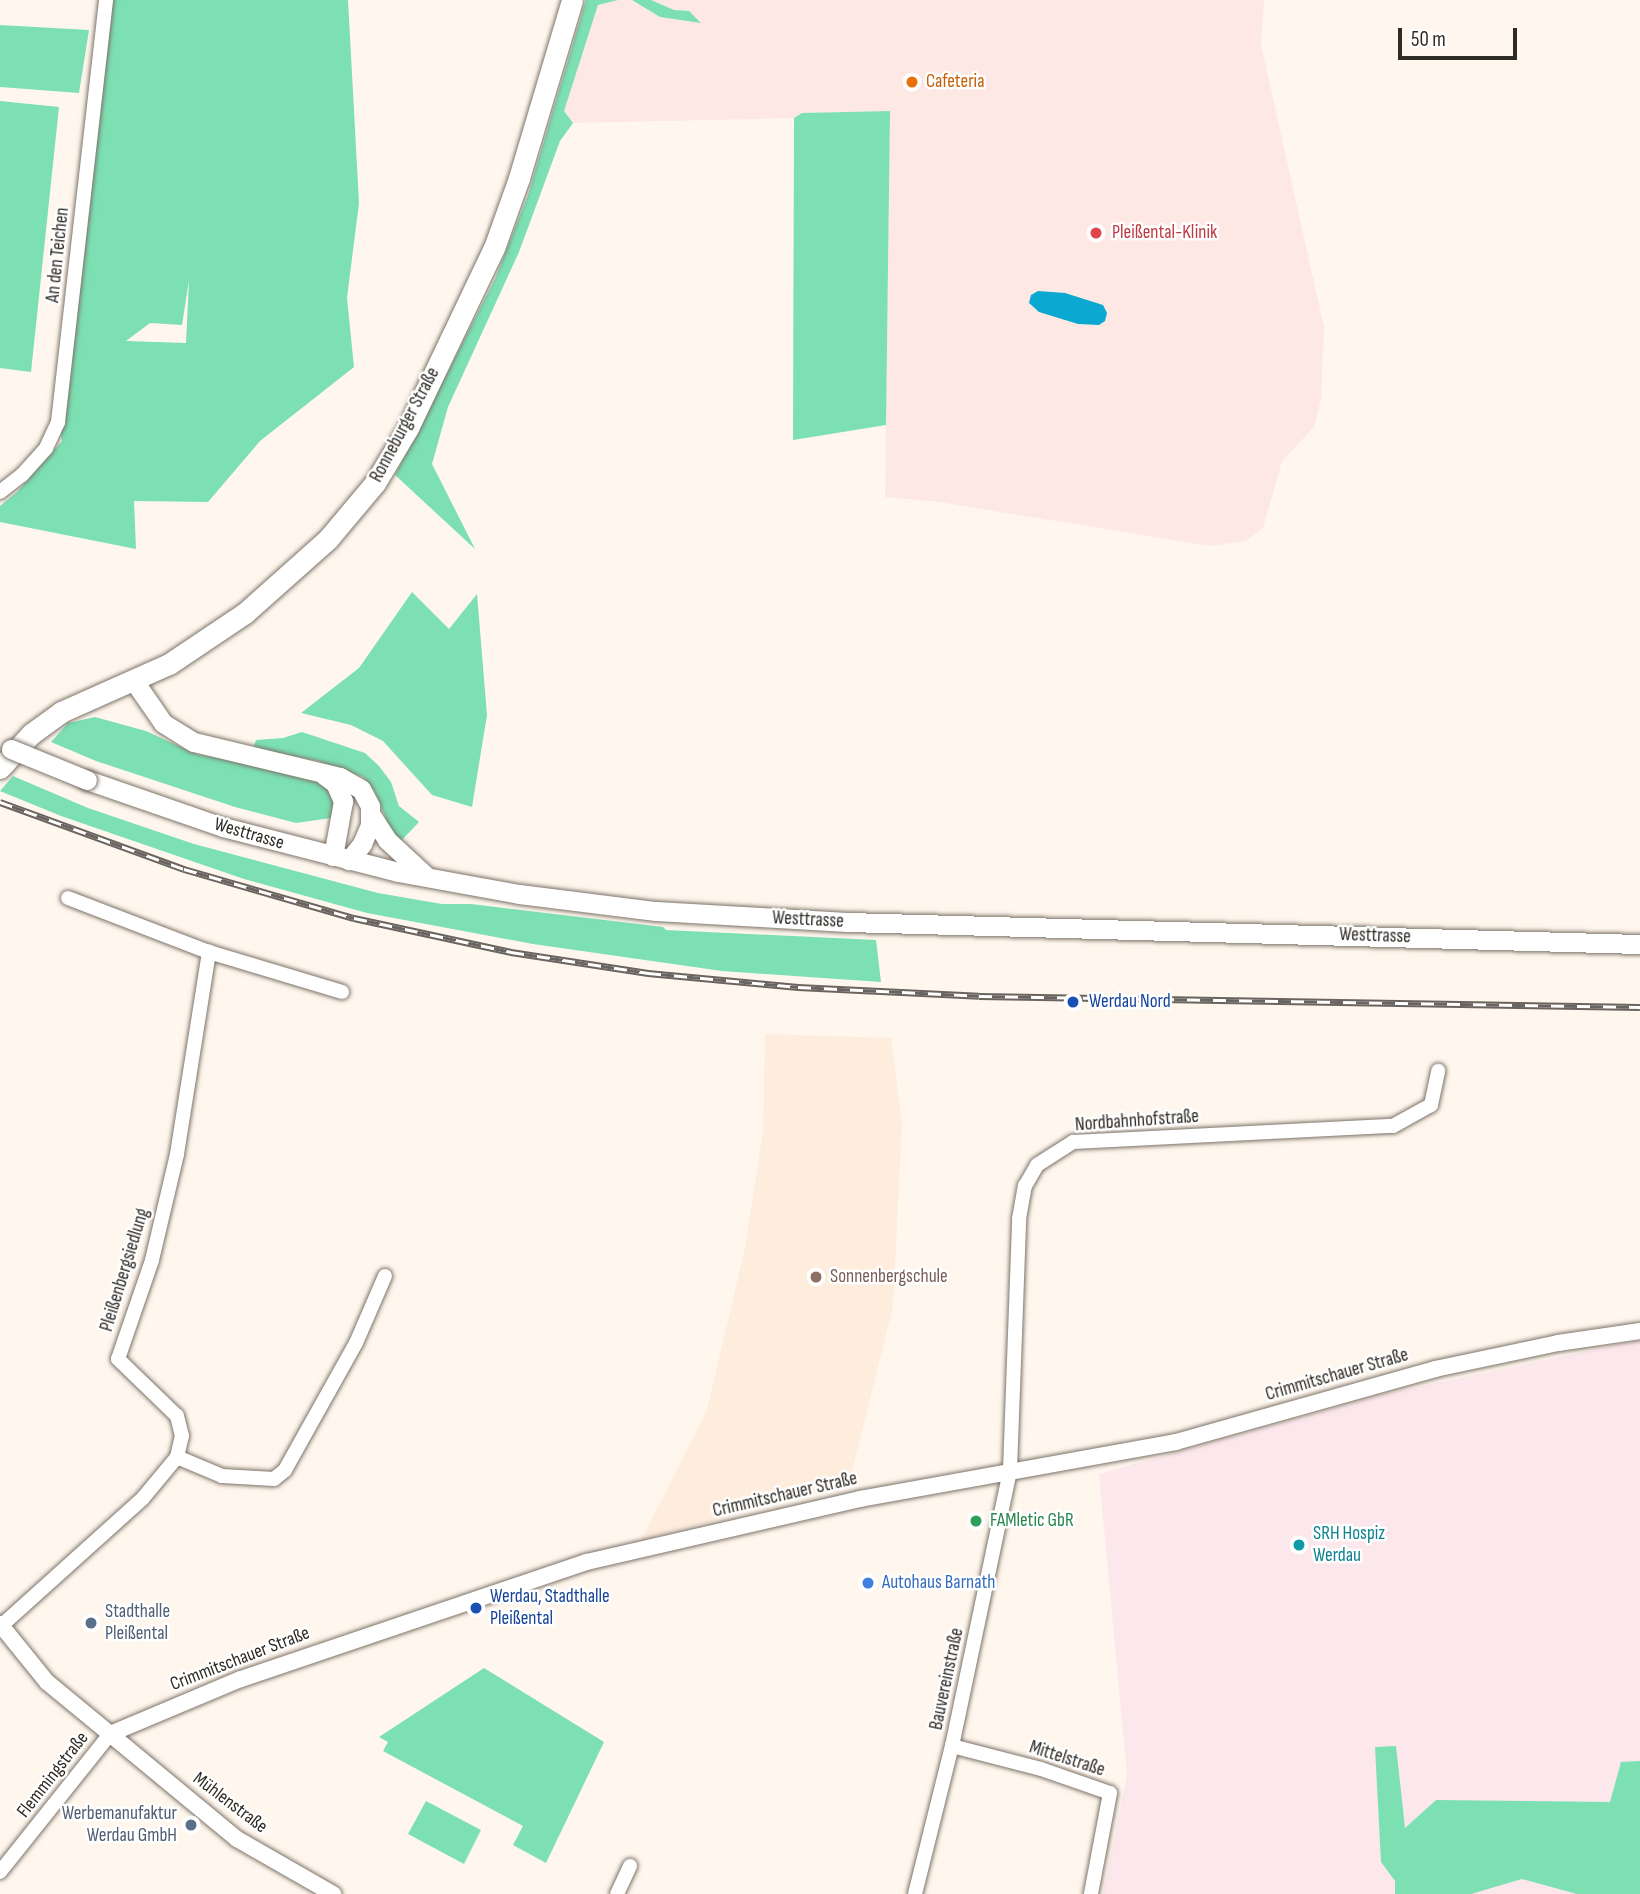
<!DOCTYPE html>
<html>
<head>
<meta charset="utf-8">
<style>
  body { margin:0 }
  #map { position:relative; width:1640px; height:1894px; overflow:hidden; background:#fff6ed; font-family:"Sofia Sans Condensed",sans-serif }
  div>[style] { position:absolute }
  .commercial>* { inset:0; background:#fce7ec }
  .built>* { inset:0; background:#feeddd }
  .medical>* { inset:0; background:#fde8e4 }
  .green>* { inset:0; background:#7ce0b3 }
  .water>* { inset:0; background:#0ba8d1 }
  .roads { filter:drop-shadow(0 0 2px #7d7369) drop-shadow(0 0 2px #7d7369) }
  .minor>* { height:14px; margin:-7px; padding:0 7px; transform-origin:7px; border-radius:7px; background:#fff }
  .tertiary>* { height:16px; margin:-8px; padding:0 8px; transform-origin:8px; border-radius:8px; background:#fff }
  .secondary>* { height:19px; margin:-9.5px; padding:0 9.5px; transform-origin:9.5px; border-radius:9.5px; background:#fff }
  .primary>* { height:21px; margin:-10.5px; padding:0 10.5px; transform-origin:10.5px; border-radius:10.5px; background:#fff }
  .rail>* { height:7px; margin-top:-3.5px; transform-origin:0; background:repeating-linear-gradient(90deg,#fff 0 13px,#69645f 0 26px); box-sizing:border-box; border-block:2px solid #69645f }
  .bridges { filter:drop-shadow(0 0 2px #7d7369) drop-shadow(0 0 2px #7d7369) }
  .secondary-bridge>* { height:19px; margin:-9.5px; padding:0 9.5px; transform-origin:9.5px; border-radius:9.5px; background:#fff }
  .dots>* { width:19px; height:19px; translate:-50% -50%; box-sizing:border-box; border:4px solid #fff; border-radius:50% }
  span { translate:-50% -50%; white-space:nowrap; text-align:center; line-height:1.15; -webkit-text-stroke:5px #fff; paint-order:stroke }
  .food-label { font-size:19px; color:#c56008 }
  .left { translate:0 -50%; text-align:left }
  .health-label { font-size:19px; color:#be3a42 }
  .street-label { font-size:19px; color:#2e2a26 }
  .transit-label { font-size:19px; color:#164399 }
  .education-label { font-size:19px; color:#785e54 }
  .leisure-label { font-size:19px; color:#27864d }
  .culture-label { font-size:19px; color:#0d838f }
  .shop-label { font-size:19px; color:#366cbe }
  .service-label { font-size:19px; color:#4e5e75 }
  .right { translate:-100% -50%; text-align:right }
  .scale { position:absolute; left:1398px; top:28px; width:119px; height:32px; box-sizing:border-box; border:4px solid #2e2a26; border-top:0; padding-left:9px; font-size:21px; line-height:24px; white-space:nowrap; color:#2e2a26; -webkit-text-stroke:5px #fff; paint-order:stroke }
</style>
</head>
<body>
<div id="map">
  <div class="commercial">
    <div style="clip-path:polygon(1640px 1340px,1640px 1894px,1103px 1894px,1127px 1775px,1099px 1474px,1385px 1394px)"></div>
  </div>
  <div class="built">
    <div style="clip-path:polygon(765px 1034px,891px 1038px,902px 1123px,893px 1306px,849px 1484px,641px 1540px,707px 1410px,745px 1248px,763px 1131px)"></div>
  </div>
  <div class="medical">
    <div style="clip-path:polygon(618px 0,632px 0,661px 17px,689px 11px,674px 10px,653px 4px,651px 0,1264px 0,1261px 45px,1324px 327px,1321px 399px,1314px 427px,1282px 461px,1263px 528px,1246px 541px,1210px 546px,940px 502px,885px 497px,890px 111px,802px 113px,794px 118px,573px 123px,563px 111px,598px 5px)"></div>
  </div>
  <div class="green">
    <div style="clip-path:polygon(evenodd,106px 0,348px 0,359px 203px,347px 298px,354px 367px,260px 441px,208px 502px,134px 501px,136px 549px,0 522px,0 506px,17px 492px,62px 441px,58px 422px,106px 0,189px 280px,186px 343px,126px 341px,150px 323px,182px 325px,189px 280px)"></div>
    <div style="clip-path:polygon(586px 0,618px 0,598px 5px,564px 111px,573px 123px,560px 141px,519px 252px,448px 407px,432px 464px,475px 549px,395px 475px,495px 279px,528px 195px)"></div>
    <div style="clip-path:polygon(632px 0,651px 0,674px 10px,689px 11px,701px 23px,660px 17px)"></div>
    <div style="clip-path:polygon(0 25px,89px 30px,79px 93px,0 87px)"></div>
    <div style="clip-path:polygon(0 101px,59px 107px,31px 372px,0 368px)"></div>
    <div style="clip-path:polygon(890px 111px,886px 425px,793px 440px,794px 118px,802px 113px)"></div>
    <div style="clip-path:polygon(412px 592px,449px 629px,477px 594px,487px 715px,472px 807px,432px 795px,383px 741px,351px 725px,301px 713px,359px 668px)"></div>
    <div style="clip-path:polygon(95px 717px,146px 731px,196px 754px,308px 776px,327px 786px,336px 800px,331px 818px,296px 823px,235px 807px,96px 761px,51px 742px,68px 723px)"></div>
    <div style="clip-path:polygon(302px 732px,365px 753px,379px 766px,391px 782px,399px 806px,419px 822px,401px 841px,390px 828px,374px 790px,363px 777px,318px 761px,253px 748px,256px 740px,283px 738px)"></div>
    <div style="clip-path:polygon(13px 776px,88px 808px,194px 844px,378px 893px,442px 904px,471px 904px,663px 927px,666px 930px,876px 940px,881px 982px,722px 971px,533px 944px,367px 913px,244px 879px,61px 816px,0 791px)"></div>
    <div style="clip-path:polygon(484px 1668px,604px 1742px,546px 1863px,513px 1845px,523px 1826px,383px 1751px,388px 1742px,379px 1737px)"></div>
    <div style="clip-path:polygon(1396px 1746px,1405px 1828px,1436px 1800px,1610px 1802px,1621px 1762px,1640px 1761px,1640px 1894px,1577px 1894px,1522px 1879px,1471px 1894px,1395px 1894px,1395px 1881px,1381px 1862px,1375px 1747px)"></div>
    <div style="clip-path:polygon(426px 1801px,481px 1830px,464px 1864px,408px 1834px)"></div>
  </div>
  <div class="water">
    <div style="clip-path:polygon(1038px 291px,1065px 293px,1103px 305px,1107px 313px,1105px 321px,1099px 325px,1078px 324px,1039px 312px,1029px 303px,1031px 295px)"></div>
  </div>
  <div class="roads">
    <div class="minor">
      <div style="left:0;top:492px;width:28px;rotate:-38deg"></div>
      <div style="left:22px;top:475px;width:36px;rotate:-48deg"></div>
      <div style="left:46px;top:448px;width:29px;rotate:-65deg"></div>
      <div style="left:58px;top:422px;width:425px;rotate:-83.5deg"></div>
      <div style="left:68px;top:898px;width:151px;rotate:21deg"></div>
      <div style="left:209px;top:952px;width:139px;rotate:16.7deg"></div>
      <div style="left:177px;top:1457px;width:49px;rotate:22.9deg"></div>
      <div style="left:222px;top:1476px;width:52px;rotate:3.3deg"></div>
      <div style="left:274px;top:1479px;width:14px;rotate:-39deg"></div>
      <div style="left:285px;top:1470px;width:145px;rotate:-60.8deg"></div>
      <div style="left:356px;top:1343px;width:73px;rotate:-66.6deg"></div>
      <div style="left:1px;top:1626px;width:191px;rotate:-42deg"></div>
      <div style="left:143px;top:1498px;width:53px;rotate:-50.3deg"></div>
      <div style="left:177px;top:1457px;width:22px;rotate:-77deg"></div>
      <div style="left:182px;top:1436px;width:21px;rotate:-104deg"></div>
      <div style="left:177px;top:1416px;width:82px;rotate:-136deg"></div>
      <div style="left:118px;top:1359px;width:105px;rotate:-71deg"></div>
      <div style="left:152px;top:1260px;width:109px;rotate:-76.7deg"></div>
      <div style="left:177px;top:1154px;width:205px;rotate:-81deg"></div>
      <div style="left:952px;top:1746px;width:92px;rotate:14.5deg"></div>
      <div style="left:1041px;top:1769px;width:73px;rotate:19.2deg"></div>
      <div style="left:1110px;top:1793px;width:103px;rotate:100.7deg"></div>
      <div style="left:0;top:1872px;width:176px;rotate:-51.4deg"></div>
      <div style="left:617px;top:1894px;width:31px;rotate:-65deg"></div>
      <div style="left:915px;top:1894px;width:153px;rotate:-76deg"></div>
      <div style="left:952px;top:1746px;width:282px;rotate:-78.1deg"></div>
      <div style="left:1010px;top:1470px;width:251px;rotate:-87.9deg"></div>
      <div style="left:1019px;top:1219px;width:34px;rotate:-80deg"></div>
      <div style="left:1025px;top:1186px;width:24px;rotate:-60deg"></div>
      <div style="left:1037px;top:1165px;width:43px;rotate:-32.6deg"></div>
      <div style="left:1073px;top:1142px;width:320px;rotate:-2.9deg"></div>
      <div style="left:1393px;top:1126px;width:43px;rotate:-28.9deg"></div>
      <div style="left:1431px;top:1105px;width:35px;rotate:-78deg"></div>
    </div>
    <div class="tertiary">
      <div style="left:0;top:1624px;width:75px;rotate:51deg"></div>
      <div style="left:47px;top:1682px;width:82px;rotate:39.5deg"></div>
      <div style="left:110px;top:1734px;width:142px;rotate:-22.8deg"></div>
      <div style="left:241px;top:1679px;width:365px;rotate:-18.7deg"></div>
      <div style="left:587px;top:1562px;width:280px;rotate:-13deg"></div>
      <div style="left:860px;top:1499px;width:321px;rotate:-10.2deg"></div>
      <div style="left:1176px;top:1442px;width:269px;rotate:-15.7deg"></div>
      <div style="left:1435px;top:1369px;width:126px;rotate:-11.9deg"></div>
      <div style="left:1558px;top:1343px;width:83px;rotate:-8.3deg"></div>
      <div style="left:110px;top:1734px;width:165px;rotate:39.6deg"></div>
      <div style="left:237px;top:1839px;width:111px;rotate:29.8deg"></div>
    </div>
    <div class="secondary">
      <div style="left:134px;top:681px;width:51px;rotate:55.4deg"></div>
      <div style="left:163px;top:723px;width:36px;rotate:32deg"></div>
      <div style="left:194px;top:742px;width:150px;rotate:13.5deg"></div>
      <div style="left:340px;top:777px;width:24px;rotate:30deg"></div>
      <div style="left:361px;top:789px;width:19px;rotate:62deg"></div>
      <div style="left:370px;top:806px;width:19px;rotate:90deg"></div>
      <div style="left:370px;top:825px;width:21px;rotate:113deg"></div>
      <div style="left:362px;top:844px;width:21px;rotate:129deg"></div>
      <div style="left:324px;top:775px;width:14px;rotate:36deg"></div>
      <div style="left:335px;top:783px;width:20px;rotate:66deg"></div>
      <div style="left:343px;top:801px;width:56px;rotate:100.3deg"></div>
      <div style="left:87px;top:780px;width:144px;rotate:19.1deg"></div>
      <div style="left:223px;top:827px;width:181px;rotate:14.4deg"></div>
      <div style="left:398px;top:872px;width:123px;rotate:10.3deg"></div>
      <div style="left:519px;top:894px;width:138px;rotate:7.1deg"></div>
      <div style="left:656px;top:911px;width:191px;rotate:3.3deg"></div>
      <div style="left:847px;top:922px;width:793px;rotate:1.59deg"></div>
      <div style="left:371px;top:815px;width:30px;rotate:57deg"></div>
      <div style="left:387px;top:840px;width:53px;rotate:42.7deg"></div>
    </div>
    <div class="primary">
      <div style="left:0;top:768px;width:46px;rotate:-47.6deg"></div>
      <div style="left:31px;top:734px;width:37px;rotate:-36deg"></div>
      <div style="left:61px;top:712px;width:118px;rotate:-24deg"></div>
      <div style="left:169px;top:664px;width:92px;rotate:-33.9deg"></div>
      <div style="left:245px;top:613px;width:111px;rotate:-41.7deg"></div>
      <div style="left:328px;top:539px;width:73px;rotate:-50deg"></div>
      <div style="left:375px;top:483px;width:64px;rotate:-59deg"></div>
      <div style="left:408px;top:428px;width:199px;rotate:-64.5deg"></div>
      <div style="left:494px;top:248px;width:74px;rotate:-70.3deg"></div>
      <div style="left:519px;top:178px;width:186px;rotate:-73.4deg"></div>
    </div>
  </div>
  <div class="rail">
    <div style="left:0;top:802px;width:196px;rotate:20deg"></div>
    <div style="left:184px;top:869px;width:177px;rotate:16.1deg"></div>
    <div style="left:354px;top:918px;width:161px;rotate:12.2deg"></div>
    <div style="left:511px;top:952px;width:139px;rotate:8.7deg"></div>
    <div style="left:648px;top:973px;width:151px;rotate:5.3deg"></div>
    <div style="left:798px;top:987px;width:181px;rotate:2.8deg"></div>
    <div style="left:979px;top:996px;width:661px;rotate:0.95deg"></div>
  </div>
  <div class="bridges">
    <div class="secondary-bridge">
      <div style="left:11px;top:749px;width:82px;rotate:22.2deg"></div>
    </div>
  </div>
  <div class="dots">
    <div style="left:912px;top:82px;background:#e8710a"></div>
    <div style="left:1096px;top:233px;background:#e0444e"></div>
    <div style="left:1073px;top:1002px;background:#1a4fb4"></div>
    <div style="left:816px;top:1277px;background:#8d6e63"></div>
    <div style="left:976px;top:1521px;background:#2e9e5b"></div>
    <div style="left:1299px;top:1545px;background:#0f9aa8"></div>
    <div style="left:868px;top:1583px;background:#3f7fe0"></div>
    <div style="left:476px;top:1608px;background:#1a4fb4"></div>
    <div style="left:91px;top:1623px;background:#5c6f8a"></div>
    <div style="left:191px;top:1825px;background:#5c6f8a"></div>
  </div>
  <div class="food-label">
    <span class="left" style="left:926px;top:82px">Cafeteria</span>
  </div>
  <div class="health-label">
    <span class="left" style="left:1112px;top:233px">Pleißental-Klinik</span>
  </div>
  <div class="street-label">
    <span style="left:58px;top:255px;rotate:-84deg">An den Teichen</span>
    <span style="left:405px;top:425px;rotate:-62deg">Ronneburger Straße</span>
    <span style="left:249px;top:834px;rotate:16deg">Westtrasse</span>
    <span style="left:808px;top:920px;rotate:3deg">Westtrasse</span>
    <span style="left:1375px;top:936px;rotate:2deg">Westtrasse</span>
    <span style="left:1137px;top:1121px;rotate:-4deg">Nordbahnhofstraße</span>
    <span style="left:125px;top:1270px;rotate:-73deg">Pleißenbergsiedlung</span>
    <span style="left:1337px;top:1375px;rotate:-16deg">Crimmitschauer Straße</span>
    <span style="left:785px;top:1495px;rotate:-13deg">Crimmitschauer Straße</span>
    <span style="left:240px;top:1659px;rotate:-21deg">Crimmitschauer Straße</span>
    <span style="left:947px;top:1679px;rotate:-78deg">Bauvereinstraße</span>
    <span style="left:1067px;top:1759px;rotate:18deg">Mittelstraße</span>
    <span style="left:53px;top:1775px;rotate:-52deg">Flemmingstraße</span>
    <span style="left:230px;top:1803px;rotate:37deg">Mühlenstraße</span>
  </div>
  <div class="transit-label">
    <span class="left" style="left:1089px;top:1002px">Werdau Nord</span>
    <span class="left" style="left:490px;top:1608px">Werdau, Stadthalle<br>Pleißental</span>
  </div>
  <div class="education-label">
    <span class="left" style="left:830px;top:1277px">Sonnenbergschule</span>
  </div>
  <div class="leisure-label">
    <span class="left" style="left:990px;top:1521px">FAMletic GbR</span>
  </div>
  <div class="culture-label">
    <span class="left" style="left:1313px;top:1545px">SRH Hospiz<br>Werdau</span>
  </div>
  <div class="shop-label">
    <span class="left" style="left:882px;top:1583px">Autohaus Barnath</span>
  </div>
  <div class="service-label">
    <span class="left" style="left:105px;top:1623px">Stadthalle<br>Pleißental</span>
    <span class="right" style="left:177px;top:1825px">Werbemanufaktur<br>Werdau GmbH</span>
  </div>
  <div class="scale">50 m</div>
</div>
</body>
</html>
